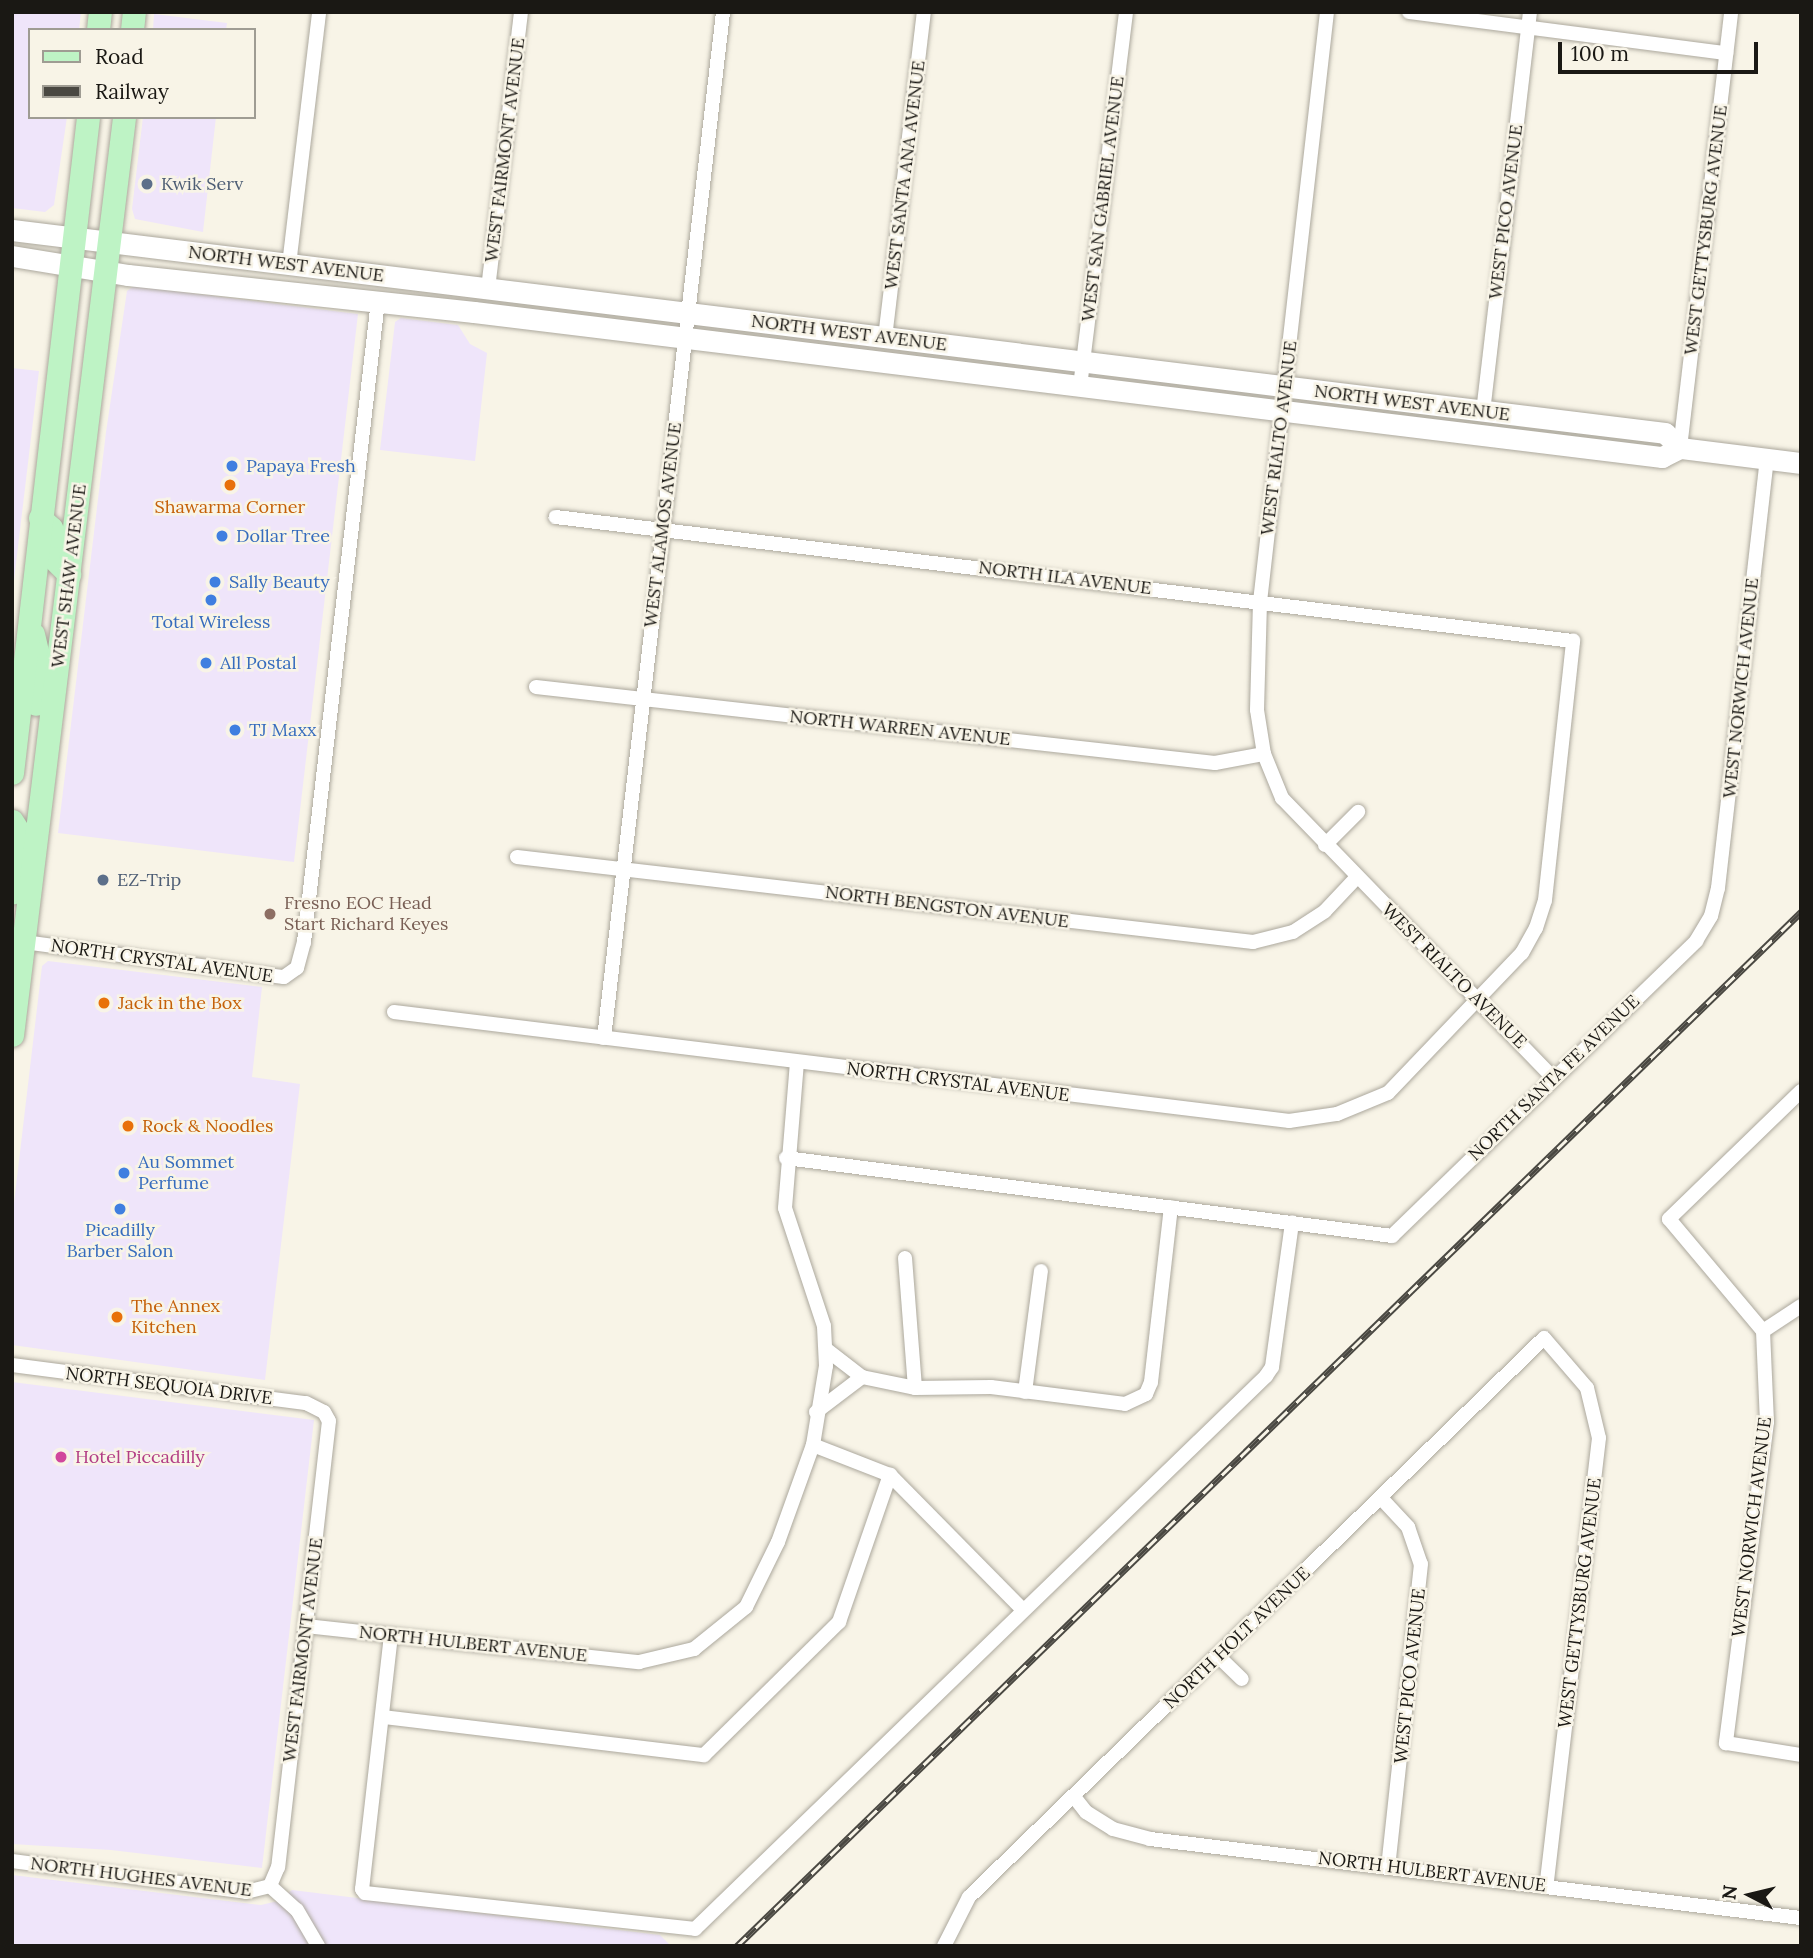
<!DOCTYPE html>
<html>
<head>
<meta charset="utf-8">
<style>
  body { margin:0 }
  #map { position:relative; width:1813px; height:1958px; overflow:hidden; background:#f8f4e7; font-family:Lora,serif }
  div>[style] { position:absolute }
  .commercial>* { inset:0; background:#efe5fa }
  .roads { filter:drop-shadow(0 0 2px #aca89d) drop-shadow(0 0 2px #aca89d) }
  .minor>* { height:14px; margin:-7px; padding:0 7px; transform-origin:7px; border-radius:7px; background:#fff }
  .secondary>* { height:21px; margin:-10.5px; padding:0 10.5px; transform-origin:10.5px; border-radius:10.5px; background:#fff }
  .primary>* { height:23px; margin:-11.5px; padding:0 11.5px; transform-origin:11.5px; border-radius:11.5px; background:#bef3c5 }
  .rail>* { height:7px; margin-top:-3.5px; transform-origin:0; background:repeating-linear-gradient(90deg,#f8f4e7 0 13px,#4a4842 0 26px); box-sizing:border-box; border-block:2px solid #4a4842 }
  .dots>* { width:19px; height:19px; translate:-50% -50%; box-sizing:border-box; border:4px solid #f8f4e7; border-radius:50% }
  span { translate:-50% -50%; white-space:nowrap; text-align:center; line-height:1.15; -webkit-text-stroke:5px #f8f4e7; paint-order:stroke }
  .street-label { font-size:18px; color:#1a1814 }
  .service-label { font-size:18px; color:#4e5e75 }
  .left { translate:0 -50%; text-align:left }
  .shop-label { font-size:18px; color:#366cbe }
  .food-label { font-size:18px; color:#c56008 }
  .education-label { font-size:18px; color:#785e54 }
  .hotel-label { font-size:18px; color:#b23c85 }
  .frame { position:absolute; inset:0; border:14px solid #1a1814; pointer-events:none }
  .legend { position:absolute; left:28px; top:28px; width:228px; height:91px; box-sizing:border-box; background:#f8f4e7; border:2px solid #9f9c93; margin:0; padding:9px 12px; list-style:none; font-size:21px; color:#1a1814 }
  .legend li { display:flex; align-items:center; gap:14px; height:35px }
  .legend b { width:35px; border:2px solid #9f9c93 }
  .north { position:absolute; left:1715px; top:1860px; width:70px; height:70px; -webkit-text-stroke:5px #f8f4e7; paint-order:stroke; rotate:277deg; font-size:19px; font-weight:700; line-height:28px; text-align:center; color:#1a1814 }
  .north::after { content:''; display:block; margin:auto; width:24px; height:32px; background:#1a1814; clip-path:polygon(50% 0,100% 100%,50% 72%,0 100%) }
  .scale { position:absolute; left:1558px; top:42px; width:200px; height:32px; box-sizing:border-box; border:4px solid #1a1814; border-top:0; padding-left:9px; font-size:21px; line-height:24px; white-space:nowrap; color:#1a1814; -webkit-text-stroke:5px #f8f4e7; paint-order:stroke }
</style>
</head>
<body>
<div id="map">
  <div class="commercial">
    <div style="clip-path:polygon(12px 12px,81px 12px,79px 30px,30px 30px,30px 117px,67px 117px,54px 205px,45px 212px,12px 208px)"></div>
    <div style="clip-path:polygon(154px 14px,227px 23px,226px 30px,153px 30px)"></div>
    <div style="clip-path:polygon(143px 117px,216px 117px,203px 232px,135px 219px,132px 209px)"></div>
    <div style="clip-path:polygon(134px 286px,358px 314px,294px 862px,58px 833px,106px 432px,127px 291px)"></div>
    <div style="clip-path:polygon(401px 318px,458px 325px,470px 344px,487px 353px,475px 461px,380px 450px,395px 322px)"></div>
    <div style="clip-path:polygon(12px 368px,39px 371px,12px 597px)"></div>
    <div style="clip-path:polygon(48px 961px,262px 987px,252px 1077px,300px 1084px,265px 1380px,12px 1345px,12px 1220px,42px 966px)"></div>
    <div style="clip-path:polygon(12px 1382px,314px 1420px,262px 1868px,111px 1850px,12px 1844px)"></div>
    <div style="clip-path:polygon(12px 1875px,261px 1905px,278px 1901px,292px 1890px,660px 1935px,671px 1946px,12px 1946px)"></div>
  </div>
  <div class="roads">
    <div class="minor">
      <div style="left:1327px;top:12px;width:594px;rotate:96.48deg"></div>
      <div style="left:1260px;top:602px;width:108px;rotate:91.6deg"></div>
      <div style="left:1257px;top:710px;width:45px;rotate:81deg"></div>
      <div style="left:1264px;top:754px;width:48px;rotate:67.8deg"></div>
      <div style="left:1282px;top:798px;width:390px;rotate:45.9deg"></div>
      <div style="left:1409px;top:12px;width:320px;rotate:7.4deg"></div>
      <div style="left:289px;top:265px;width:255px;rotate:-83.2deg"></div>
      <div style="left:488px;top:289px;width:279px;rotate:-83.2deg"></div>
      <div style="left:885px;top:338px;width:328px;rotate:-83.2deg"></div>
      <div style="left:1080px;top:387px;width:378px;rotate:-83deg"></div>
      <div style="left:1483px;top:412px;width:403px;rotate:-83.3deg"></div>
      <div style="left:1680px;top:448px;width:439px;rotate:-83.3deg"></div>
      <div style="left:536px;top:687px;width:683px;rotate:6.39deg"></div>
      <div style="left:1215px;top:763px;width:50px;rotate:-10.4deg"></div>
      <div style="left:1325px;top:845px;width:47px;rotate:-45deg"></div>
      <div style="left:517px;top:857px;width:741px;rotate:6.59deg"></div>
      <div style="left:1253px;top:942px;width:41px;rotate:-14deg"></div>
      <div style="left:1293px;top:932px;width:38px;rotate:-33deg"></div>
      <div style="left:1325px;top:911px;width:45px;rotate:-46.8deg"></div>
      <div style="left:24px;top:942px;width:262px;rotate:7.7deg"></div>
      <div style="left:284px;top:977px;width:16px;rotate:-35deg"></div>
      <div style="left:297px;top:968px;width:27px;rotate:-75deg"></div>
      <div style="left:304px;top:942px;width:646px;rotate:-83.42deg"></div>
      <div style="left:394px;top:1012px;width:902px;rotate:6.94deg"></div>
      <div style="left:1289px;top:1121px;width:49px;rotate:-8.3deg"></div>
      <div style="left:1337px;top:1114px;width:55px;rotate:-22.4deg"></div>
      <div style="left:1388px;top:1093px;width:194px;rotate:-46.3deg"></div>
      <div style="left:1522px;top:953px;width:29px;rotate:-61deg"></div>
      <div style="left:1536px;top:928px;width:29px;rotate:-72deg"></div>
      <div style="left:1545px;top:900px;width:261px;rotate:-83.8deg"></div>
      <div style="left:1573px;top:641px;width:1025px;rotate:-173.05deg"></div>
      <div style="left:604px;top:1038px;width:1033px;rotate:-83.38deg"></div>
      <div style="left:1801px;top:1091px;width:184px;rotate:135.9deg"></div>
      <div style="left:1669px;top:1219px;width:146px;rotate:50deg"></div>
      <div style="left:1763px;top:1331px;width:91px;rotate:87.5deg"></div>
      <div style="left:1767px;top:1422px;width:324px;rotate:97.3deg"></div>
      <div style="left:1726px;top:1743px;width:76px;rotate:9.1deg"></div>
      <div style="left:786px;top:1158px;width:611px;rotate:7.33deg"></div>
      <div style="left:1392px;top:1236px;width:424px;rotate:-44.1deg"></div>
      <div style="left:1696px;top:941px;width:29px;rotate:-59deg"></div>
      <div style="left:1711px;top:916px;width:29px;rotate:-76deg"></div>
      <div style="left:1718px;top:888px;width:432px;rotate:-83.5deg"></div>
      <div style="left:905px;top:1258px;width:130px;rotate:85.6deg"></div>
      <div style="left:915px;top:1388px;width:76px;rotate:-0.8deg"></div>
      <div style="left:991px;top:1387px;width:135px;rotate:7.2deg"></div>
      <div style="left:1125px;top:1404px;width:23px;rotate:-25deg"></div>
      <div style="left:1146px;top:1394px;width:13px;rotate:-67deg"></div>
      <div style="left:1151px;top:1382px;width:176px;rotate:-83.5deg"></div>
      <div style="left:1763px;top:1331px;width:45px;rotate:-33.3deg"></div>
      <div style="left:12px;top:1365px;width:296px;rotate:7.4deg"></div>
      <div style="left:306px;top:1403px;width:20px;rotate:27deg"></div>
      <div style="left:324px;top:1412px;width:10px;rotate:61deg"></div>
      <div style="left:329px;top:1421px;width:449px;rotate:96.5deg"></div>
      <div style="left:278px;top:1867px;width:21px;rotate:113deg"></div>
      <div style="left:862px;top:1377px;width:54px;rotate:11.7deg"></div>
      <div style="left:1025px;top:1392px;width:122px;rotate:-82.5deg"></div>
      <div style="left:816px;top:1412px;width:58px;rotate:-37.3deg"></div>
      <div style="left:862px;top:1377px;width:44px;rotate:-142.4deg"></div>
      <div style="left:813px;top:1445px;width:83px;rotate:21.3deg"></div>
      <div style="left:890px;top:1475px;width:188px;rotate:45.4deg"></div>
      <div style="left:1381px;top:1498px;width:40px;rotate:47deg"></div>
      <div style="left:1408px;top:1527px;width:39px;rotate:71deg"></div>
      <div style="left:1421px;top:1564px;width:305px;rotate:96.2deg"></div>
      <div style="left:306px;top:1626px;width:335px;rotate:6.2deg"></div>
      <div style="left:639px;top:1662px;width:57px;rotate:-13.3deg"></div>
      <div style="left:694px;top:1649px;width:67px;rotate:-38.9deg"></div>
      <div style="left:746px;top:1607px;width:72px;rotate:-63.8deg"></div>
      <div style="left:778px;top:1542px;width:103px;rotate:-70.2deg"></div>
      <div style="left:813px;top:1445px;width:80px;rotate:-80.7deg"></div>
      <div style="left:826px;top:1366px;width:40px;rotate:-92.9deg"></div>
      <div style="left:824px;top:1326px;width:124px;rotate:-108.3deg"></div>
      <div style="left:785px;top:1208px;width:145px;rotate:-85.3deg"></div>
      <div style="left:391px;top:1635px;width:256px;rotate:96.5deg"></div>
      <div style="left:362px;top:1889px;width:5px;rotate:53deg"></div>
      <div style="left:365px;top:1893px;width:332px;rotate:6.2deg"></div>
      <div style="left:695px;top:1929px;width:795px;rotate:-44.08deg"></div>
      <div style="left:1266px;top:1376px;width:11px;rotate:-56deg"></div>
      <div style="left:1272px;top:1367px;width:146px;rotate:-82.1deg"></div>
      <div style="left:1218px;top:1656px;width:33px;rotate:44deg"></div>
      <div style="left:383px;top:1717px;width:323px;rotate:6.8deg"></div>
      <div style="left:704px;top:1755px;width:190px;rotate:-44.6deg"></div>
      <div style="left:839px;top:1622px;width:156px;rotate:-70.9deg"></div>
      <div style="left:1075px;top:1798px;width:18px;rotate:52deg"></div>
      <div style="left:1086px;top:1812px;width:32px;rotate:32deg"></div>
      <div style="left:1113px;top:1829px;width:38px;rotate:15deg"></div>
      <div style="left:1150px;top:1839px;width:656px;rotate:6.92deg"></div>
      <div style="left:12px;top:1861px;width:236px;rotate:7.5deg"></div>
      <div style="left:246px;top:1892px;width:25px;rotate:-14deg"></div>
      <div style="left:270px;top:1886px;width:36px;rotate:42deg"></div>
      <div style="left:297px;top:1910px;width:42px;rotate:59.7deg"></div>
      <div style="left:944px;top:1946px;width:55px;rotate:-63deg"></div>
      <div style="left:969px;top:1897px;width:802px;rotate:-44.19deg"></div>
      <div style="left:1544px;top:1338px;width:66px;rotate:49.3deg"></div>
      <div style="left:1587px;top:1388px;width:51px;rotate:76.5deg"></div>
      <div style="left:1599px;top:1438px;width:451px;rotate:96.7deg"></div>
    </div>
    <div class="secondary">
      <div style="left:12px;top:230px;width:1665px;rotate:7deg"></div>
      <div style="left:1665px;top:433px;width:21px;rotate:45deg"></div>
      <div style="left:12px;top:256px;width:118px;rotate:9.3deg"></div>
      <div style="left:128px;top:275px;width:348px;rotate:6.1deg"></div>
      <div style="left:474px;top:312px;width:1197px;rotate:6.96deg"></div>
      <div style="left:1662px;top:457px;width:20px;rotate:-27deg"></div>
      <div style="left:1680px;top:448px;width:122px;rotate:7.1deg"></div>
    </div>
    <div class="primary">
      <div style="left:98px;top:30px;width:18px;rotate:-84deg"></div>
      <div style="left:132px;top:30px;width:18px;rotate:-84deg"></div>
      <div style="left:40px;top:518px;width:15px;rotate:42deg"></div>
      <div style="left:51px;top:528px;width:30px;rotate:86deg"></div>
      <div style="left:53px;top:558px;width:23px;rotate:45deg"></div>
      <div style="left:33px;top:634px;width:32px;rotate:77deg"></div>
      <div style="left:40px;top:665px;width:39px;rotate:96deg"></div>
      <div style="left:12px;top:773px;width:660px;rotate:-83.39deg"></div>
      <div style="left:12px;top:821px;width:13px;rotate:58deg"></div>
      <div style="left:19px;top:832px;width:61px;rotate:96.5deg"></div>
      <div style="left:12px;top:1035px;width:925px;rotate:-83.04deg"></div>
    </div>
  </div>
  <div class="rail">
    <div style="left:737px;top:1946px;width:1484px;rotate:-44.18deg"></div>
  </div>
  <div class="dots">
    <div style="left:147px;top:184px;background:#5c6f8a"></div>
    <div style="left:232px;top:466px;background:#3f7fe0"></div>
    <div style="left:230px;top:485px;background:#e8710a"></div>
    <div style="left:222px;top:536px;background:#3f7fe0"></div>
    <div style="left:215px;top:582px;background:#3f7fe0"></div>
    <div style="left:211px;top:600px;background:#3f7fe0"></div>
    <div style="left:206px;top:663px;background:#3f7fe0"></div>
    <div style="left:235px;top:730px;background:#3f7fe0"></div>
    <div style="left:103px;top:880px;background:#5c6f8a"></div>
    <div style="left:270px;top:914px;background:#8d6e63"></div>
    <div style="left:104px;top:1003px;background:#e8710a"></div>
    <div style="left:128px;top:1126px;background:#e8710a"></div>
    <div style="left:124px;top:1173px;background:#3f7fe0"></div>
    <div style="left:120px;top:1209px;background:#3f7fe0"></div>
    <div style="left:117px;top:1317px;background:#e8710a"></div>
    <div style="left:61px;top:1457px;background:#d1479c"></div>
  </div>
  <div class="street-label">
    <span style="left:505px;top:150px;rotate:-83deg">WEST FAIRMONT AVENUE</span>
    <span style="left:905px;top:175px;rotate:-83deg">WEST SANTA ANA AVENUE</span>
    <span style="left:1103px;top:199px;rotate:-83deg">WEST SAN GABRIEL AVENUE</span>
    <span style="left:1506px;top:212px;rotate:-83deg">WEST PICO AVENUE</span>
    <span style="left:1706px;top:230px;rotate:-83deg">WEST GETTYSBURG AVENUE</span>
    <span style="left:286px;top:264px;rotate:7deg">NORTH WEST AVENUE</span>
    <span style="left:849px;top:333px;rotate:7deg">NORTH WEST AVENUE</span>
    <span style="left:1412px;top:403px;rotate:7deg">NORTH WEST AVENUE</span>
    <span style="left:1279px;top:438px;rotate:-83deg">WEST RIALTO AVENUE</span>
    <span style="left:663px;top:525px;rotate:-83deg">WEST ALAMOS AVENUE</span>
    <span style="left:69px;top:576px;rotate:-83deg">WEST SHAW AVENUE</span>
    <span style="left:1065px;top:578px;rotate:7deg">NORTH ILA AVENUE</span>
    <span style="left:1741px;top:688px;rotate:-84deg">WEST NORWICH AVENUE</span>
    <span style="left:900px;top:728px;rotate:6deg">NORTH WARREN AVENUE</span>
    <span style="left:947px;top:907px;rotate:7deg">NORTH BENGSTON AVENUE</span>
    <span style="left:162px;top:961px;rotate:8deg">NORTH CRYSTAL AVENUE</span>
    <span style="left:1454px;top:976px;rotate:45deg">WEST RIALTO AVENUE</span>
    <span style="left:1554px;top:1078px;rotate:-44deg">NORTH SANTA FE AVENUE</span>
    <span style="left:958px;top:1082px;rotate:7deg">NORTH CRYSTAL AVENUE</span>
    <span style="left:169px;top:1386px;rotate:7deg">NORTH SEQUOIA DRIVE</span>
    <span style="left:1752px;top:1527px;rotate:-83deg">WEST NORWICH AVENUE</span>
    <span style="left:1580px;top:1603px;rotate:-83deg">WEST GETTYSBURG AVENUE</span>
    <span style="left:1237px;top:1638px;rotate:-44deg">NORTH HOLT AVENUE</span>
    <span style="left:473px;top:1644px;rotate:6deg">NORTH HULBERT AVENUE</span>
    <span style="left:303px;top:1650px;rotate:-83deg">WEST FAIRMONT AVENUE</span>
    <span style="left:1410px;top:1676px;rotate:-84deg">WEST PICO AVENUE</span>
    <span style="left:1432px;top:1872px;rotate:7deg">NORTH HULBERT AVENUE</span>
    <span style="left:141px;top:1877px;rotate:7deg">NORTH HUGHES AVENUE</span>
  </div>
  <div class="service-label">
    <span class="left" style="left:161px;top:184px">Kwik Serv</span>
    <span class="left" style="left:117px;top:880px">EZ-Trip</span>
  </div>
  <div class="shop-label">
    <span class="left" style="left:246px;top:466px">Papaya Fresh</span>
    <span class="left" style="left:236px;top:536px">Dollar Tree</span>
    <span class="left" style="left:229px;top:582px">Sally Beauty</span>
    <span style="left:211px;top:622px">Total Wireless</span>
    <span class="left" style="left:220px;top:663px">All Postal</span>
    <span class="left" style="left:249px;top:730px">TJ Maxx</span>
    <span class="left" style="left:138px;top:1173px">Au Sommet<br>Perfume</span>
    <span style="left:120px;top:1241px">Picadilly<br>Barber Salon</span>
  </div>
  <div class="food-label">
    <span style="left:230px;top:507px">Shawarma Corner</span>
    <span class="left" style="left:118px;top:1003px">Jack in the Box</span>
    <span class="left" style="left:142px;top:1126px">Rock &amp; Noodles</span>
    <span class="left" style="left:131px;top:1317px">The Annex<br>Kitchen</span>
  </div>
  <div class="education-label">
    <span class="left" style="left:284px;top:914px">Fresno EOC Head<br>Start Richard Keyes</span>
  </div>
  <div class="hotel-label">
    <span class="left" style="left:75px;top:1457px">Hotel Piccadilly</span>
  </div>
  <div class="frame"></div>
  <ul class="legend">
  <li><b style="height:9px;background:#bef3c5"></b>Road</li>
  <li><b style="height:9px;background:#4a4842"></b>Railway</li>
  </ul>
  <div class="north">N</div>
  <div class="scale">100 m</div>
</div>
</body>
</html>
